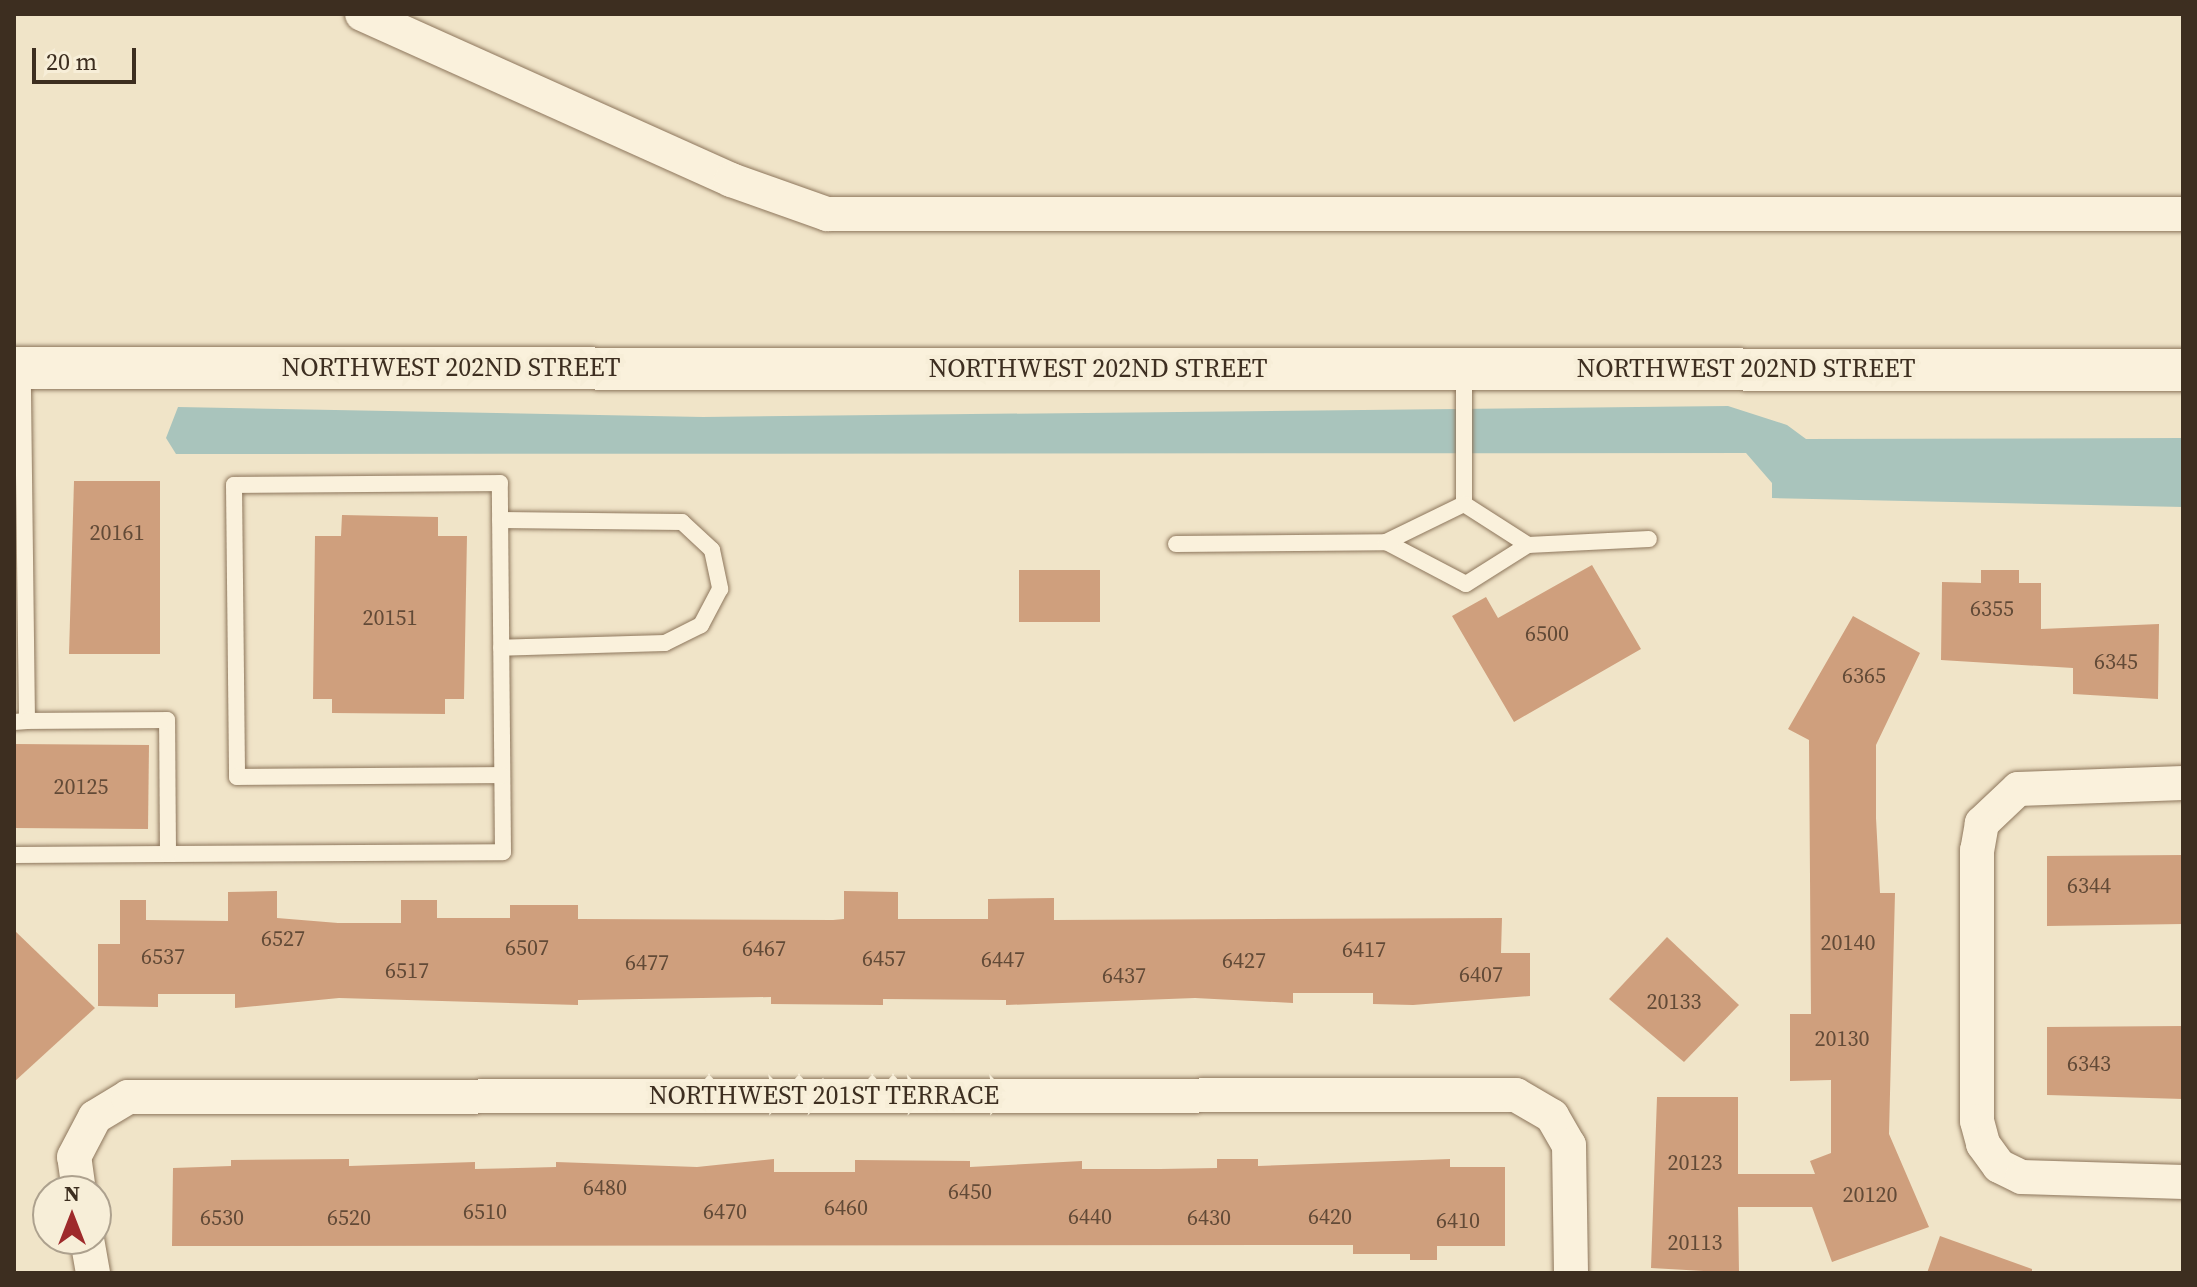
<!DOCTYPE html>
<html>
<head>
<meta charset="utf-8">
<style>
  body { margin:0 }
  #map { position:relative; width:2197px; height:1287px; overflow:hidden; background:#f0e4c8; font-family:"Source Serif 4",serif }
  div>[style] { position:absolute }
  .water>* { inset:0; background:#a9c4bc }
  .building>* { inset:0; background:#cf9f7d }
  .roads { filter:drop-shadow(0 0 2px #8d765c) drop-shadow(0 0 2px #8d765c) }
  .service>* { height:16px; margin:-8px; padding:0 8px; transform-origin:8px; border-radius:8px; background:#faf1dc }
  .minor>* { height:34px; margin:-17px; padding:0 17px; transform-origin:17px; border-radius:17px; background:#faf1dc }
  .tertiary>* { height:42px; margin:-21px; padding:0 21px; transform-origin:21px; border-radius:21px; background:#faf1dc }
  span { translate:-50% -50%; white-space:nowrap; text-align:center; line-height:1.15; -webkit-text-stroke:8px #f7eed8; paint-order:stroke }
  .number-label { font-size:22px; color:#624a37 }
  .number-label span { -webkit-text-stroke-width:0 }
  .street-label { font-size:26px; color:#3d2e20 }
  .frame { position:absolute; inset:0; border:16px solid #3d2e20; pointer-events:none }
  .north { position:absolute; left:32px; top:1175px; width:80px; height:80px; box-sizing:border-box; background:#f7eed8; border:2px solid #ada18e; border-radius:50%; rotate:0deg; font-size:22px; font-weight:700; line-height:32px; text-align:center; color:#3d2e20 }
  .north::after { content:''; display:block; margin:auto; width:28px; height:36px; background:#9e2a2b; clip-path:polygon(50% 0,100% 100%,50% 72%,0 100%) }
  .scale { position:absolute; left:32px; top:48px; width:104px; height:36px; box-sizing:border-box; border:4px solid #3d2e20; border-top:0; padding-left:10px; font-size:24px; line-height:28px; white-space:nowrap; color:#3d2e20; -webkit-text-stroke:6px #f7eed8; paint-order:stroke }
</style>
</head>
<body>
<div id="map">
  <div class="water">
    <div style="clip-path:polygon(1728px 406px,1787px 425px,1806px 439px,2183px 438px,2183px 507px,1772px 498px,1772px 483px,1746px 453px,176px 454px,166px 438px,178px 407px,703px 417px)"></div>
  </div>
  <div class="building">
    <div style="clip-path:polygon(74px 481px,160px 481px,160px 654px,69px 654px)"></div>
    <div style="clip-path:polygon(342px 515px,438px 517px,438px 536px,467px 536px,464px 699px,445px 699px,445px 714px,332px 713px,332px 699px,313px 699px,315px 536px,341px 536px)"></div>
    <div style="clip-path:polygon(1592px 565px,1641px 649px,1514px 722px,1452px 616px,1486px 597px,1498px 618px)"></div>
    <div style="clip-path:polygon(1019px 570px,1100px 570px,1100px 622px,1019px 622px)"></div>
    <div style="clip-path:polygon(1981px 570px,2019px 570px,2019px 583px,2041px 583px,2041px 629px,2159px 624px,2158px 699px,2073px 694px,2073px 668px,1941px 660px,1942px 582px,1981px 583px)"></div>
    <div style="clip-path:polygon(1853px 616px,1920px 653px,1876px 745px,1876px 818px,1880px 893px,1895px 893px,1889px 1134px,1929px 1227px,1832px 1262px,1812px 1207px,1738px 1207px,1739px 1273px,1651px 1268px,1657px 1097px,1738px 1097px,1738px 1174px,1815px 1174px,1810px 1161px,1831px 1153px,1831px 1080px,1790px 1081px,1790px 1014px,1811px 1014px,1809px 740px,1788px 729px)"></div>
    <div style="clip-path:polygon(14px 744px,149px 745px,148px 829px,14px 828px)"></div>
    <div style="clip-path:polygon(2183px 855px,2183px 924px,2047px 926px,2047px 856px)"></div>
    <div style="clip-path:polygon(277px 891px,277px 918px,338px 923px,401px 923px,401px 900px,437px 900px,437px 918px,510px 918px,510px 905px,578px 905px,578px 919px,833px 920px,844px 919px,844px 891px,898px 892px,898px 919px,988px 919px,988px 899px,1054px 898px,1054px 920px,1502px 918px,1501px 953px,1530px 953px,1530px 996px,1413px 1005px,1373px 1004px,1373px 993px,1293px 993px,1293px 1003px,1195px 998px,1006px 1005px,1006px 1000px,883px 999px,883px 1005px,771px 1004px,771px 997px,578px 1000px,578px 1005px,339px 998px,235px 1008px,235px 994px,158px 994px,158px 1007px,98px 1006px,98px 944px,120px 944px,120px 900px,146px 900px,146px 920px,228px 921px,228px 892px)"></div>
    <div style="clip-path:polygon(14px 930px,95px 1008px,14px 1082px)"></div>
    <div style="clip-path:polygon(1667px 937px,1739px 1005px,1684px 1062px,1609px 999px)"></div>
    <div style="clip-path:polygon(2183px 1026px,2183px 1099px,2047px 1095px,2047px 1027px)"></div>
    <div style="clip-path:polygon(349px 1159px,349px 1166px,475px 1162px,475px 1169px,556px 1167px,556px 1162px,697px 1167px,774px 1159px,774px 1172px,855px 1172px,855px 1160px,970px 1161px,970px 1167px,1082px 1161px,1082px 1169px,1160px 1169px,1217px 1168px,1217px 1159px,1258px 1159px,1258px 1166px,1450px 1159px,1450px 1167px,1505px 1167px,1505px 1246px,1437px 1246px,1437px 1260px,1410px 1260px,1410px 1254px,1353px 1254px,1353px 1245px,172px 1246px,173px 1168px,231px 1166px,231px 1160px)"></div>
    <div style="clip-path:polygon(1940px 1236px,2032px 1269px,2032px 1273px,1927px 1273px)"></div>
  </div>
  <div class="roads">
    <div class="service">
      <div style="left:1464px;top:370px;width:134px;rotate:90deg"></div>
      <div style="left:1464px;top:504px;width:76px;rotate:32.6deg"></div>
      <div style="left:1528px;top:545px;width:121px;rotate:-2.8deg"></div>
      <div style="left:500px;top:520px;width:182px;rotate:0.6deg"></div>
      <div style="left:682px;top:522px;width:41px;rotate:43deg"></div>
      <div style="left:712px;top:550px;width:40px;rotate:78deg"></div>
      <div style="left:720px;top:589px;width:41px;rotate:117.8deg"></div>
      <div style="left:701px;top:625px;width:40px;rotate:153.4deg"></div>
      <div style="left:665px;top:643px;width:164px;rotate:178.3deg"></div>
      <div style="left:1386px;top:542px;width:90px;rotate:27.7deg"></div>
      <div style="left:1466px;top:584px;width:73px;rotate:-32.2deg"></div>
      <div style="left:1176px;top:544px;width:210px;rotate:-0.5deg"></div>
      <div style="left:1386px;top:542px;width:87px;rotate:-26deg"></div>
      <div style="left:14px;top:722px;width:13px;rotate:-4deg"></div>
      <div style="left:27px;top:721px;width:351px;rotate:-90.7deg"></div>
      <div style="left:168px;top:854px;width:335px;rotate:-0.3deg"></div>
      <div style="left:503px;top:852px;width:369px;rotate:-90.5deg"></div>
      <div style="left:500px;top:483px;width:266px;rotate:179.6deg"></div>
      <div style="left:234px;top:485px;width:292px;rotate:89.4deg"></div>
      <div style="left:237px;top:777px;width:265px;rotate:-0.4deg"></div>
      <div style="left:14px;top:855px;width:154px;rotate:-0.4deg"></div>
      <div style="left:168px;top:854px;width:134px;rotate:-90.4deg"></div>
      <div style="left:167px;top:720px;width:140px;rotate:179.6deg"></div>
    </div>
    <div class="minor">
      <div style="left:362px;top:14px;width:405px;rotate:24.2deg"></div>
      <div style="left:731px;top:180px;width:102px;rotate:19.5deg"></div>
      <div style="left:827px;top:214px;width:1356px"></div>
      <div style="left:2183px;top:783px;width:165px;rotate:177.9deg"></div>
      <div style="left:2018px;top:789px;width:50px;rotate:136.6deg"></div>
      <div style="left:1982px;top:823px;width:27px;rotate:100deg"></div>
      <div style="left:1977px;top:850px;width:271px;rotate:90deg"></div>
      <div style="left:1977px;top:1121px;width:24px;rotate:75deg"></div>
      <div style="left:1983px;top:1144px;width:27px;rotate:54deg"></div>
      <div style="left:1999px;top:1166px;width:25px;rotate:26deg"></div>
      <div style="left:2022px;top:1177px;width:161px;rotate:1.8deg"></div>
      <div style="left:79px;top:1191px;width:34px;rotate:-98deg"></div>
      <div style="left:74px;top:1157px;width:45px;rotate:-62.3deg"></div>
      <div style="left:95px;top:1117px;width:39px;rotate:-31deg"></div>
      <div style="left:128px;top:1097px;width:1388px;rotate:-0.08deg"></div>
      <div style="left:1516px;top:1095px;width:42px;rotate:30.3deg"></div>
      <div style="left:1552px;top:1116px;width:34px;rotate:60deg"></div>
      <div style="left:1569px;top:1145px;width:128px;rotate:89.1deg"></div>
      <div style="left:87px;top:1239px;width:35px;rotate:80deg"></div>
    </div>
    <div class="tertiary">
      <div style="left:14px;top:368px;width:2169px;rotate:0.05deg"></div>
    </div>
  </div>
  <div class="number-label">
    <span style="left:117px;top:533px">20161</span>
    <span style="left:1992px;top:609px">6355</span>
    <span style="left:390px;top:618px">20151</span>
    <span style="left:1547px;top:634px">6500</span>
    <span style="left:2116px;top:662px">6345</span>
    <span style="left:1864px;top:676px">6365</span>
    <span style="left:81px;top:787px">20125</span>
    <span style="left:2089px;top:886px">6344</span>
    <span style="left:283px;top:939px">6527</span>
    <span style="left:1848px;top:943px">20140</span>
    <span style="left:527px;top:948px">6507</span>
    <span style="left:764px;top:949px">6467</span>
    <span style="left:1364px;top:950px">6417</span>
    <span style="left:163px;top:957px">6537</span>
    <span style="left:884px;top:959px">6457</span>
    <span style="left:1003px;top:960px">6447</span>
    <span style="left:1244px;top:961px">6427</span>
    <span style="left:647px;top:963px">6477</span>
    <span style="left:407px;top:971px">6517</span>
    <span style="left:1481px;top:975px">6407</span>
    <span style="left:1124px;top:976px">6437</span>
    <span style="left:1674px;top:1002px">20133</span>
    <span style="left:1842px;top:1039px">20130</span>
    <span style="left:2089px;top:1064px">6343</span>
    <span style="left:1695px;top:1163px">20123</span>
    <span style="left:605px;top:1188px">6480</span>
    <span style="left:970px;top:1192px">6450</span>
    <span style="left:1870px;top:1195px">20120</span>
    <span style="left:846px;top:1208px">6460</span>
    <span style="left:485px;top:1212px">6510</span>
    <span style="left:725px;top:1212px">6470</span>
    <span style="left:1090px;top:1217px">6440</span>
    <span style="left:1330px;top:1217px">6420</span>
    <span style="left:222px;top:1218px">6530</span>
    <span style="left:349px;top:1218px">6520</span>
    <span style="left:1209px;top:1218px">6430</span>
    <span style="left:1458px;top:1221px">6410</span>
    <span style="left:1695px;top:1243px">20113</span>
  </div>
  <div class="street-label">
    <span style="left:451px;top:368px">NORTHWEST 202ND STREET</span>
    <span style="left:1098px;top:369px">NORTHWEST 202ND STREET</span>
    <span style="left:1746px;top:369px">NORTHWEST 202ND STREET</span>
    <span style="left:824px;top:1096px">NORTHWEST 201ST TERRACE</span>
  </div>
  <div class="frame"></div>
  <div class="north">N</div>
  <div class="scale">20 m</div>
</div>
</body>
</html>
